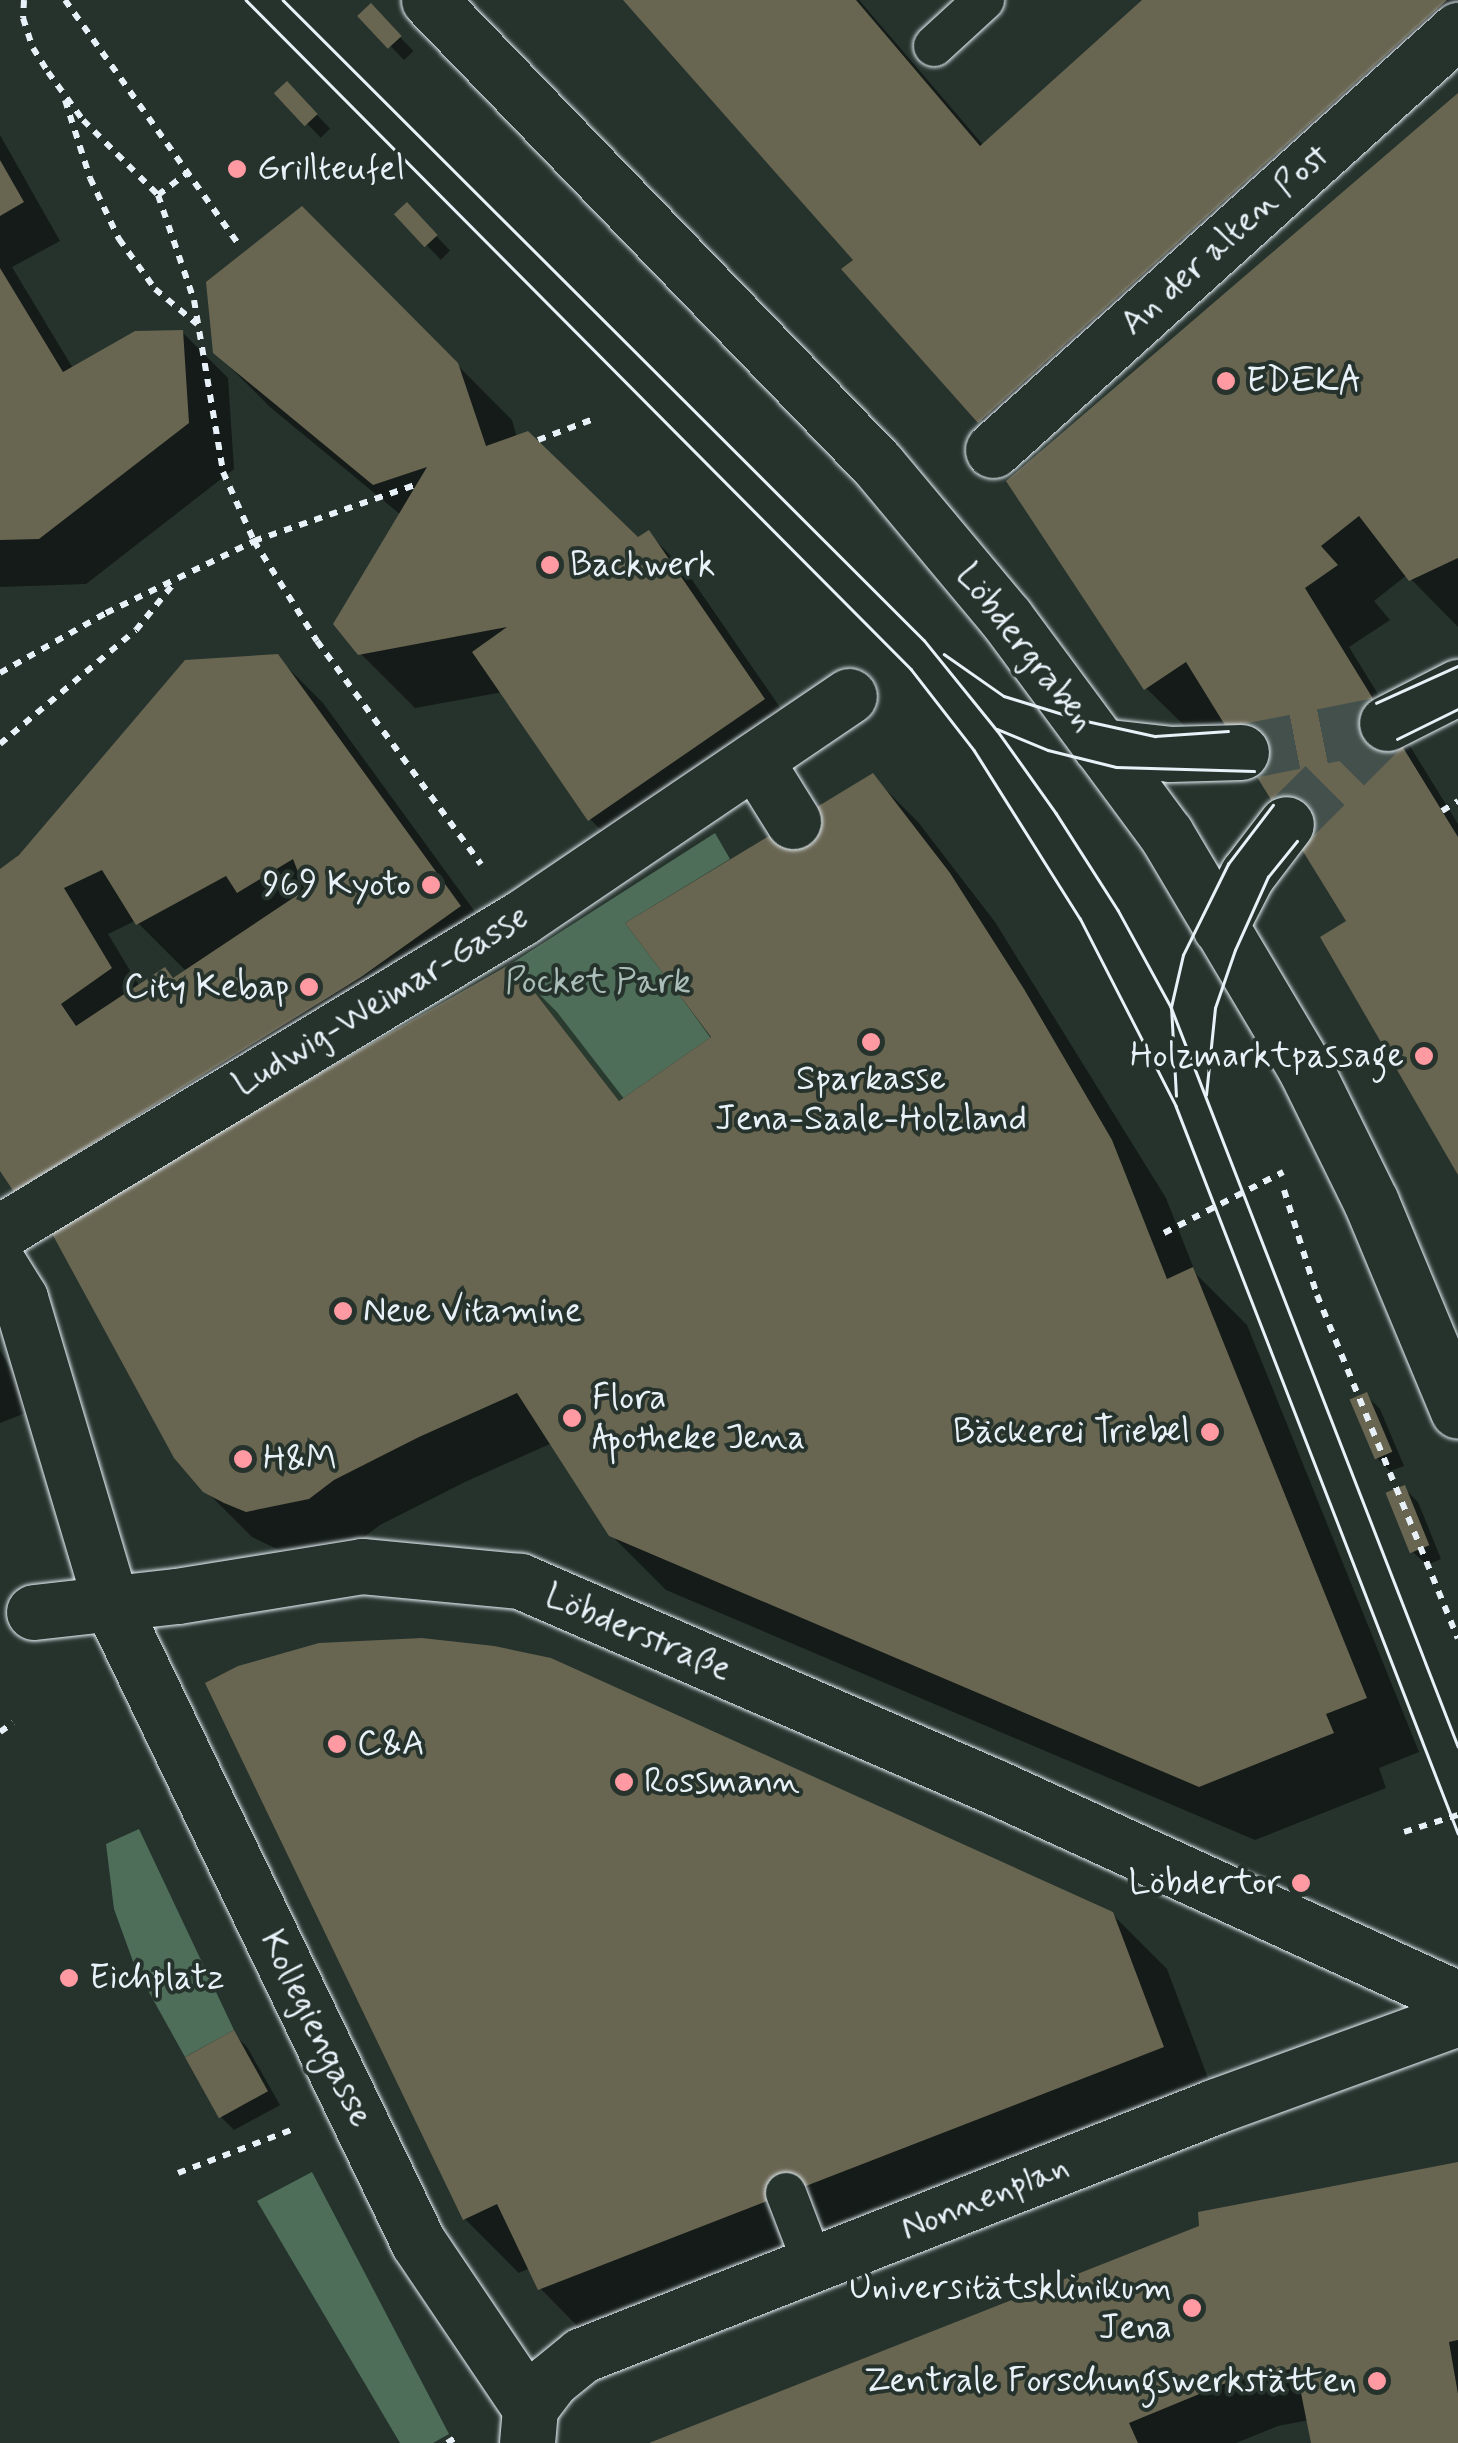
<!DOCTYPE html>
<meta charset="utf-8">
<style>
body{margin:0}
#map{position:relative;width:1458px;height:2443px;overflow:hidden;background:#26332d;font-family:Mynerve,sans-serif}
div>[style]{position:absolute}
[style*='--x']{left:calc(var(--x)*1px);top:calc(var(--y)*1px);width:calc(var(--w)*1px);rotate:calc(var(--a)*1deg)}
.green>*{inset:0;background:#4e6e59}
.shadow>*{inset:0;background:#0007;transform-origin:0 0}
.building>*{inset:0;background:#686551;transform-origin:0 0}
.minor-tunnel>*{height:55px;margin-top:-27.5px;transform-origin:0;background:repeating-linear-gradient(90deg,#43504b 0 55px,transparent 0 83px)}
.path>*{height:6px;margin-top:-3px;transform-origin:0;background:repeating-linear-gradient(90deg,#e8f1f8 0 8px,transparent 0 16px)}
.roads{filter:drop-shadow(0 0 2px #e8f1f8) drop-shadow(0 0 2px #e8f1f8)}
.service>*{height:40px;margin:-20px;padding:0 20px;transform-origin:20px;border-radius:20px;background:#26332d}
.pedestrian>*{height:55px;margin:-27.5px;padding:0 27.5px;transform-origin:27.5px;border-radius:27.5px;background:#26332d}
.minor>*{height:55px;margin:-27.5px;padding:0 27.5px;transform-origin:27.5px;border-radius:27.5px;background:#26332d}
.tertiary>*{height:55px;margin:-27.5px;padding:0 27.5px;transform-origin:27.5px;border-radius:27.5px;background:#26332d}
.tram>*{height:2.5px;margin:-1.25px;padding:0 1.25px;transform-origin:1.25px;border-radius:1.25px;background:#e8f1f8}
.dots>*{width:28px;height:28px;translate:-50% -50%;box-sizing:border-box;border:5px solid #26332d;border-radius:50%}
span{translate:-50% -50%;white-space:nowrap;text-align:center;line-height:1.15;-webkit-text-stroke:8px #26332d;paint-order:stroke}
.poi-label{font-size:35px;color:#e8f1f8}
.left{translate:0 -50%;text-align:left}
.right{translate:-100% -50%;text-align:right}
.street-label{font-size:35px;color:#e8f1f8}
.park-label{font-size:35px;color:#aabdb8}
</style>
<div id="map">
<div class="green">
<div style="clip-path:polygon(715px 833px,730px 859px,625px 923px,711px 1037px,619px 1101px,512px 963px)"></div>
<div style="clip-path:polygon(139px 1829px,234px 2030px,185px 2057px,135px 1967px,114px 1909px,106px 1844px)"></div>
<div style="clip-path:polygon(312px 2172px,449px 2434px,433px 2443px,400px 2443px,257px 2201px)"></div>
</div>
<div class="shadow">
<div style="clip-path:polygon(626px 0,859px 0,984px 146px,1146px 0,1458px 0,1458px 62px,1018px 459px,844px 270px,857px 260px)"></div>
<div style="left:371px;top:7px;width:61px;height:13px;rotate:46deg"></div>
<div style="left:287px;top:84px;width:62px;height:13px;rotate:46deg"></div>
<div style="clip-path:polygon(1458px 96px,1458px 627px,1407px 575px,1374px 601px,1390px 620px,1349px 647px,1458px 824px,1458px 1170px,1350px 922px,1228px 725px,1201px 742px,1146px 688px)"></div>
<div style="clip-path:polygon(0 135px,60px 241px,12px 267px,74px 370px,182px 332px,228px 378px,234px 469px,86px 584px,0 587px)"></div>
<div style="left:407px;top:206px;width:62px;height:13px;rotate:46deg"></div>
<div style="clip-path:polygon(302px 209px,512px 420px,517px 438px,638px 540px,648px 533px,686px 571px,801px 738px,628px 857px,590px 819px,503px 692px,415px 708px,360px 653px,401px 515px,270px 407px,215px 352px)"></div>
<div style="clip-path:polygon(evenodd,277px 657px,323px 703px,505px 953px,408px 1021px,401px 1013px,174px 1160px,511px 966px,557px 1012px,625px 1100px,712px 1040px,628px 923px,872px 776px,918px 822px,995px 922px,1166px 1198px,1196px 1274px,1247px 1325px,1419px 1752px,1379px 1768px,1386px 1788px,1255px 1840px,666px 1590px,611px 1535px,552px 1443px,465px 1482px,380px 1525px,355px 1544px,293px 1557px,252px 1537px,205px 1490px,53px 1229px,0 1167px,0 872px,277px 657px,137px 920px,138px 923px,187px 972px,174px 980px,140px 987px,108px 934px,137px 920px)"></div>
<div style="clip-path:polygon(0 1350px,33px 1410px,0 1423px)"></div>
<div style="clip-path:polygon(1366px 1395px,1380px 1409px,1404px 1466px,1390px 1471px,1376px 1457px)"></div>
<div style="clip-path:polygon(1404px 1488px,1418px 1502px,1441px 1559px,1427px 1565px,1413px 1552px)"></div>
<div style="clip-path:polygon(1112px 1914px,1167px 1969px,1217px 2102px,594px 2343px,540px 2288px,530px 2268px,519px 2273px,465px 2219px)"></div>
<div style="clip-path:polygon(233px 2033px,247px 2047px,280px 2105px,234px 2130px,220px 2116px)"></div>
<div style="clip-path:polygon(1458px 2165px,1458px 2443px,1314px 2443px,1309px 2420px,1278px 2426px,1236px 2443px,655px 2443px)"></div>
</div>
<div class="building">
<div style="clip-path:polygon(623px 0,856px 0,980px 146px,1142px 0,1447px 0,978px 423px,841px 269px,853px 260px)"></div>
<div style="left:371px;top:3px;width:45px;height:19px;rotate:47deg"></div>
<div style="left:287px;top:81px;width:45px;height:18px;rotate:47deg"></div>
<div style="clip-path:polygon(1458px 93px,1458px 558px,1409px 581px,1359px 516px,1321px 546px,1338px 565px,1305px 588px,1458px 837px,1458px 1175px,1320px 937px,1346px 921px,1186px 662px,1144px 690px,1006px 481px)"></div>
<div style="clip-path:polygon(0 160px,24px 202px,0 216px)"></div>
<div style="left:407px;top:202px;width:45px;height:18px;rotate:47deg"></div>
<div style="clip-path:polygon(302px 206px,458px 363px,486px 446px,528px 431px,638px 537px,649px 530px,765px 699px,588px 821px,472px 652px,507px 627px,358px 655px,333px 624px,427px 467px,373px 485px,213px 353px,206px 282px)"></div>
<div style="clip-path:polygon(0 268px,63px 372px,135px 331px,183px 330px,189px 423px,39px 539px,0 540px)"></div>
<div style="clip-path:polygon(evenodd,278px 654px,461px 906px,361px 977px,14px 1192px,0 1171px,0 869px,19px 855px,185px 660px,278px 654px,293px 859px,305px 890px,173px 978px,165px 967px,76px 1026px,61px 1004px,112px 968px,64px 888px,102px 870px,136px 925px,226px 876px,237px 893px,293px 859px)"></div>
<div style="clip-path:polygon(873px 773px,950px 873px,1024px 989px,1112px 1140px,1167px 1279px,1193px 1267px,1367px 1698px,1326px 1714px,1334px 1733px,1199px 1787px,609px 1536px,517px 1393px,419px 1437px,334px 1480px,309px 1499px,246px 1512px,224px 1503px,203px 1492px,174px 1458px,49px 1228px,512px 963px,619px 1101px,711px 1037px,625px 923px)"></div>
<div style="left:1367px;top:1392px;width:65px;height:19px;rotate:67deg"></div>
<div style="left:1405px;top:1485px;width:65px;height:21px;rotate:68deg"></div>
<div style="clip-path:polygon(422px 1638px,494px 1646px,551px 1658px,1113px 1912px,1164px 2047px,538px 2290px,497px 2204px,463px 2220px,205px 1683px,238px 1666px,319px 1643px)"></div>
<div style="left:234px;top:2030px;width:70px;height:56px;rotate:61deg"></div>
<div style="clip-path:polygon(1458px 2162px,1458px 2340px,1449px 2342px,1458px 2394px,1458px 2443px,1311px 2443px,1296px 2368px,1231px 2381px,1129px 2423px,1138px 2443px,649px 2443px,1199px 2226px,1198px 2212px)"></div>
</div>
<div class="minor-tunnel">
<div style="--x:1241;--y:752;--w:149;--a:-11.2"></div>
<div style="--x:1286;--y:824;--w:143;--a:-45"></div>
</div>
<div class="path">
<div style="--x:24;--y:0;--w:18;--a:93"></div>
<div style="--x:23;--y:18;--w:32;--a:72"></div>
<div style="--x:33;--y:48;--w:28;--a:58"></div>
<div style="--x:48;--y:72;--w:59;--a:53.9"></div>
<div style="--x:83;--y:120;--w:106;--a:45"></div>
<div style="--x:158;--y:195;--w:111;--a:71.1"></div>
<div style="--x:194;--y:300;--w:174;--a:80.4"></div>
<div style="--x:223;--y:472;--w:76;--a:65.8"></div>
<div style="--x:254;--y:541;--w:118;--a:57.8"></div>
<div style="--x:317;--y:641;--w:277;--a:53.7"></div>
<div style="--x:65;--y:0;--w:298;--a:54.6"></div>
<div style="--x:65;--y:100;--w:82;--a:72.2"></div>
<div style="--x:90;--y:178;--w:68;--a:64.6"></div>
<div style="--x:119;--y:239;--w:62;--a:54.2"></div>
<div style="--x:155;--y:289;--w:55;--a:39.8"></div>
<div style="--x:158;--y:195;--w:36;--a:-37"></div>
<div style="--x:538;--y:440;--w:57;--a:-20.7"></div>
<div style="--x:0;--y:673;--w:122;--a:-29.5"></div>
<div style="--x:106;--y:613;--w:165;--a:-25.9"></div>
<div style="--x:254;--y:541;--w:170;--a:-19.2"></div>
<div style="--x:0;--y:744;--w:177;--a:-40"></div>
<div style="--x:136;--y:630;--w:62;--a:-50.9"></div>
<div style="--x:1442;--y:811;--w:19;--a:-32"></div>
<div style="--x:1284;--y:1190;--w:110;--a:72.6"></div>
<div style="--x:1317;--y:1295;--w:371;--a:67.7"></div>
<div style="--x:1164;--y:1233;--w:134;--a:-27.1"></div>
<div style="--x:0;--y:1732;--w:16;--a:-35"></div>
<div style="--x:1404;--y:1832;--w:57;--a:-17.5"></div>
<div style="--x:178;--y:2173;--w:121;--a:-20.8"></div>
<div style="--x:447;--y:2443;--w:15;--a:-32"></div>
</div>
<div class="roads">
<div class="service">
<div style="--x:934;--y:46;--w:68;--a:-42.6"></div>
<div style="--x:786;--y:2193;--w:78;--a:69"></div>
</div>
<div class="pedestrian">
<div style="--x:993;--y:450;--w:627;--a:-42.09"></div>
<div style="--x:755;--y:760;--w:72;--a:58.1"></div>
<div style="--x:0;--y:1232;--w:608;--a:-31.08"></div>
<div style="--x:521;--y:918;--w:396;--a:-34.1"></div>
<div style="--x:0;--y:1266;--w:38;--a:58"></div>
<div style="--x:20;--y:1298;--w:319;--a:73.4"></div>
<div style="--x:111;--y:1604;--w:708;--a:64.3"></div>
<div style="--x:418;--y:2242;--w:200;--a:56"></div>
<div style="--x:34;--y:1612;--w:144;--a:-6.4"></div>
<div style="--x:177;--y:1596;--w:187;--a:-9.2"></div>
<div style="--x:362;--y:1566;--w:159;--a:5.4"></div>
<div style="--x:520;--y:1581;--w:518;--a:23.45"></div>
<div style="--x:995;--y:1787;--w:509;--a:24.6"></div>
</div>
<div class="minor">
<div style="--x:1387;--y:723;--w:80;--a:-26.9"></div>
<div style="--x:1100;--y:746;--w:70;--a:6.5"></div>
<div style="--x:1170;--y:754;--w:71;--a:-1.6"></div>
<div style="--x:1220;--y:927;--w:59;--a:-62.6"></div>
<div style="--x:1247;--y:875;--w:64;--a:-52.6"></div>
<div style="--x:527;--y:2443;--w:35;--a:-85"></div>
<div style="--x:530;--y:2408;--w:34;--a:-53"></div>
<div style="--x:550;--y:2381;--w:41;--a:-39.1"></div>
<div style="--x:582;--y:2355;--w:681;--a:-21.44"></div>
<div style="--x:1216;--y:2106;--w:258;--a:-20"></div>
</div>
<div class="tertiary">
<div style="--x:429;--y:0;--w:646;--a:46"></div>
<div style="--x:878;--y:465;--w:199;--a:50.1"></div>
<div style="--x:1006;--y:618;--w:269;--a:53.5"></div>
<div style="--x:1166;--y:834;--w:272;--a:59.3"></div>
<div style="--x:1305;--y:1068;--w:149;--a:63.8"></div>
<div style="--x:1371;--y:1202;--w:226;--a:67.4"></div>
</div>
</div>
<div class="tram">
<div style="--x:246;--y:0;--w:943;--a:45.17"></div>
<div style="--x:911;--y:669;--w:103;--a:52.1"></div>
<div style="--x:974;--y:750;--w:199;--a:57.8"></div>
<div style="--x:1080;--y:918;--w:211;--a:62.9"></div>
<div style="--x:1176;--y:1106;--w:780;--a:68.8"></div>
<div style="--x:283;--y:0;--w:906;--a:44.96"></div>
<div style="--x:924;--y:640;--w:116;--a:51"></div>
<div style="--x:997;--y:730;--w:102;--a:54.6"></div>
<div style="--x:1056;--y:813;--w:115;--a:57.4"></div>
<div style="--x:1118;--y:910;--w:111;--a:61.3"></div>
<div style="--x:1171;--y:1007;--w:793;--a:68.78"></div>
<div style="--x:944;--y:654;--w:73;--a:35"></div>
<div style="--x:1004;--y:696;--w:82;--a:17.1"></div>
<div style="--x:1082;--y:720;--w:75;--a:12.4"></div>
<div style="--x:1155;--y:736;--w:73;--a:-3.9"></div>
<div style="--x:1376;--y:703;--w:90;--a:-24.3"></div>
<div style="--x:997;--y:729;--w:55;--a:22.4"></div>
<div style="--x:1048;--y:750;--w:70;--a:14"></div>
<div style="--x:1116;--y:767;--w:138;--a:1.7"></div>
<div style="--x:1397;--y:739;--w:68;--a:-26.2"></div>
<div style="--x:1206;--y:1095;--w:87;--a:-84.1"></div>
<div style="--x:1215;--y:1008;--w:61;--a:-71"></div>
<div style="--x:1235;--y:950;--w:80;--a:-65.7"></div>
<div style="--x:1268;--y:877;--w:46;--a:-51.1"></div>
<div style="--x:1176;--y:1096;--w:89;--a:-93.2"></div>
<div style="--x:1171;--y:1007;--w:53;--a:-77"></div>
<div style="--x:1183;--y:955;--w:102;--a:-63.7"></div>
<div style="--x:1228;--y:864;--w:74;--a:-52.7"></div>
</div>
<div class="dots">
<div style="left:237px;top:169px;background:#ff9aa2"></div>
<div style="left:1226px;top:381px;background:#ff9aa2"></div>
<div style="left:550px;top:565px;background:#ff9aa2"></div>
<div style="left:431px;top:885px;background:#ff9aa2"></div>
<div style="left:309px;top:987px;background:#ff9aa2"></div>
<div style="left:871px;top:1042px;background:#ff9aa2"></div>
<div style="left:1424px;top:1056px;background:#ff9aa2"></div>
<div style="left:343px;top:1311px;background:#ff9aa2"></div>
<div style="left:572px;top:1418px;background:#ff9aa2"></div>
<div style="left:1210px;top:1432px;background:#ff9aa2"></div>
<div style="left:243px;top:1459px;background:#ff9aa2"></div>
<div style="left:337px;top:1744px;background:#ff9aa2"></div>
<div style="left:624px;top:1782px;background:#ff9aa2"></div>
<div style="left:1301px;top:1883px;background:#ff9aa2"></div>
<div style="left:69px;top:1978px;background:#ff9aa2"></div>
<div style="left:1192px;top:2308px;background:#ff9aa2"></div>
<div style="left:1377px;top:2381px;background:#ff9aa2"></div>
</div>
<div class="poi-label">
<span class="left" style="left:257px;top:169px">Grillteufel</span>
<span class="left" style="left:1246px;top:381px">EDEKA</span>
<span class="left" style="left:570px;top:565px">Backwerk</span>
<span class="right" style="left:411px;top:885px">969 Kyoto</span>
<span class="right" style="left:289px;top:987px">City Kebap</span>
<span class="right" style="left:1404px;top:1056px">Holzmarktpassage</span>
<span style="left:871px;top:1099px">Sparkasse<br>Jena-Saale-Holzland</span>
<span class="left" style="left:363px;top:1311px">Neue Vitamine</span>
<span class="left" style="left:592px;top:1418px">Flora<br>Apotheke Jena</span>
<span class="right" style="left:1190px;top:1432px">Bäckerei Triebel</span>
<span class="left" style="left:263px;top:1459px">H&amp;M</span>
<span class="left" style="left:357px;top:1744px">C&amp;A</span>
<span class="left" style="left:644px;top:1782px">Rossmann</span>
<span class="right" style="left:1281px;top:1883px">Löbdertor</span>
<span class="left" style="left:89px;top:1978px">Eichplatz</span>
<span class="right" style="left:1172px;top:2308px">Universitätsklinikum<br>Jena</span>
<span class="right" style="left:1357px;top:2381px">Zentrale Forschungswerkstätten</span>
</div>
<div class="street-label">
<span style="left:1225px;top:240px;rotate:-42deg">An der alten Post</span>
<span style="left:1025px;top:648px;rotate:52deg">Löbdergraben</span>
<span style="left:381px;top:1001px;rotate:-31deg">Ludwig-Weimar-Gasse</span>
<span style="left:638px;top:1633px;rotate:23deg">Löbderstraße</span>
<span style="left:316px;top:2029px;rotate:64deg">Kollegiengasse</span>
<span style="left:985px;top:2198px;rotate:-22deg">Nonnenplan</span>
</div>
<div class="park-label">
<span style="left:598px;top:982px">Pocket Park</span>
</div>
</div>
